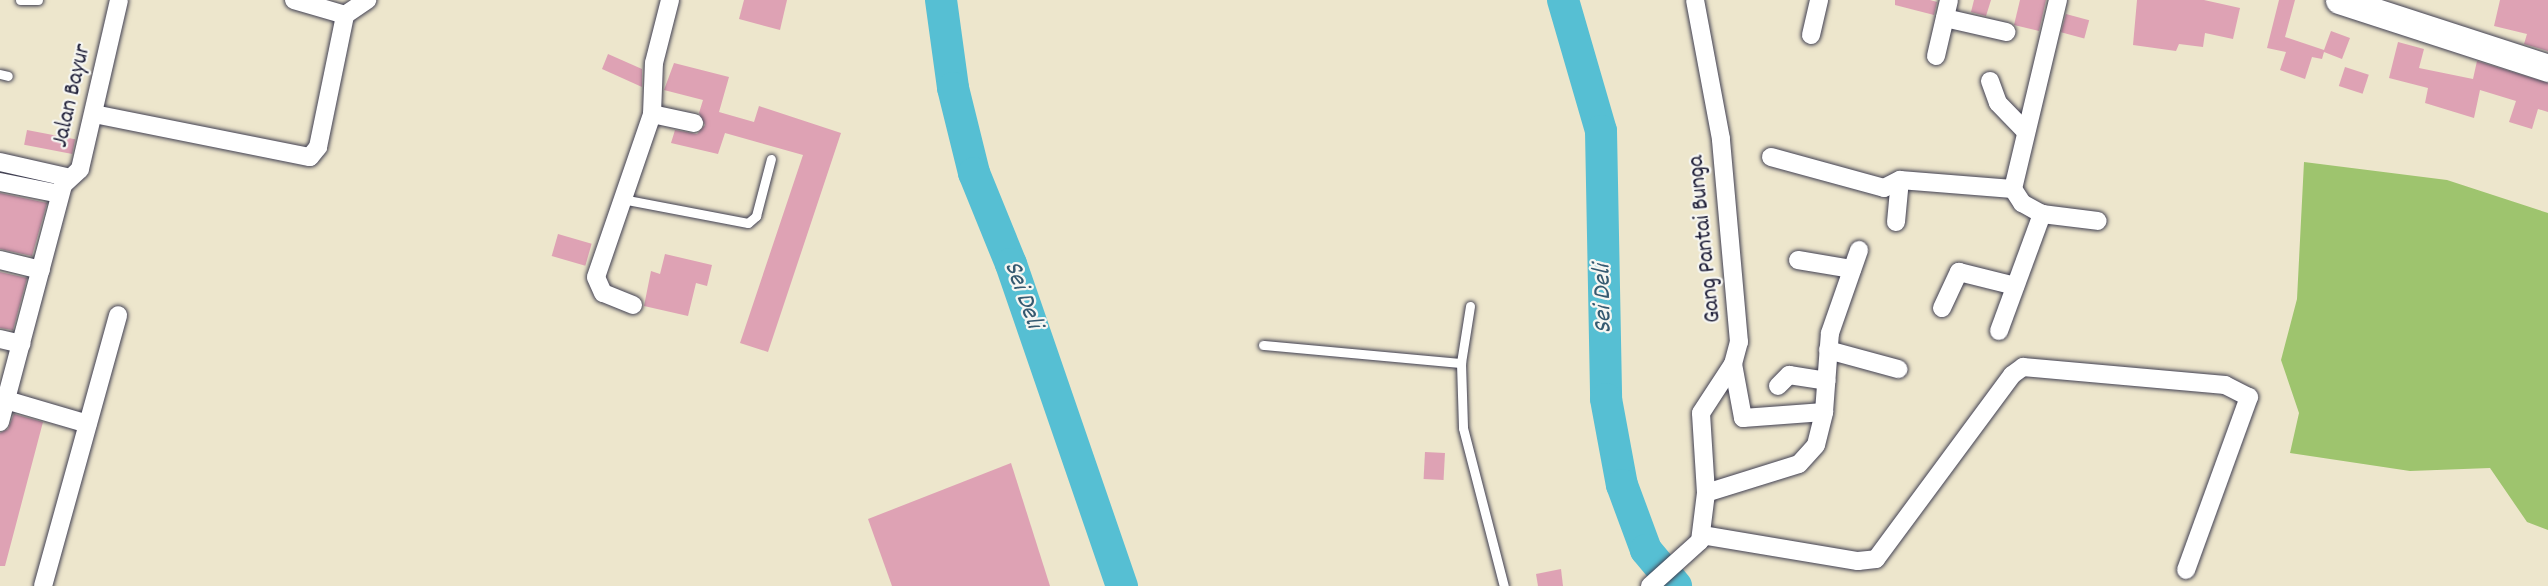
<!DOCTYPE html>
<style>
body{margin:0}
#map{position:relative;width:2548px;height:586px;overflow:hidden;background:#ede6cc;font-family:Dekko,sans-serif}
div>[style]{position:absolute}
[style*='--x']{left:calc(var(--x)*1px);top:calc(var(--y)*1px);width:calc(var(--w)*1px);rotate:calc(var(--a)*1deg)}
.green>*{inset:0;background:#9ec46e}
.river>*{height:32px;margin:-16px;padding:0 16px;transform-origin:16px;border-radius:16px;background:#56bfd3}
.building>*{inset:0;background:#dea2b4;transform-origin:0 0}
.roads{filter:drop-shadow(0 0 2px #403f51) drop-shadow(0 0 2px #403f51)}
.service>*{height:9px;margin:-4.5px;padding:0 4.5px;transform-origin:4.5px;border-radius:4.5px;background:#fff}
.minor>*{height:18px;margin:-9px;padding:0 9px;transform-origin:9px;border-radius:9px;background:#fff}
.secondary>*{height:27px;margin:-13.5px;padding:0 13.5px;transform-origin:13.5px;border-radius:13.5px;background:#fff}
span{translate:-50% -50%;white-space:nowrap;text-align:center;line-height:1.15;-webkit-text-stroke:4.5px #f6f6f2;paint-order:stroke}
.street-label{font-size:24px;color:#22223b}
.water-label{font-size:26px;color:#345970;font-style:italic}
</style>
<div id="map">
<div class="green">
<div style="clip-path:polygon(2304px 162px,2447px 180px,2548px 213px,2548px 530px,2527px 522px,2490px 468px,2410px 471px,2290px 453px,2299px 413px,2281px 360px,2297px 299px)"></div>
</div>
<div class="river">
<div style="--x:941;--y:0;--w:89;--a:82.2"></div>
<div style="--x:953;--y:88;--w:88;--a:76.1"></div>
<div style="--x:974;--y:173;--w:98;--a:67.9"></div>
<div style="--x:1011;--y:264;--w:341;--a:71"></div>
<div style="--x:1563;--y:0;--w:136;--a:73.8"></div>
<div style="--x:1601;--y:131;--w:268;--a:88.9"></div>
<div style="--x:1606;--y:399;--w:87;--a:79.5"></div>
<div style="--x:1622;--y:485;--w:69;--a:69.7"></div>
<div style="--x:1646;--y:550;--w:47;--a:50.2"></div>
</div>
<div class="building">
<div style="clip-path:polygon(744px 0,787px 0,780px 30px,739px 19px)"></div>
<div style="clip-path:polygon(1895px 0,1930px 0,1937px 2px,1934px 15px,1895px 5px)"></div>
<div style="clip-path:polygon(1974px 0,1991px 0,1986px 16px,1971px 12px)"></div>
<div style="clip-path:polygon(2020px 0,2046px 0,2039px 31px,2014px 25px)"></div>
<div style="clip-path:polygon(2137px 0,2204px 0,2240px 8px,2233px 39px,2205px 33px,2203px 47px,2179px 44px,2176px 51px,2133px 45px)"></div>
<div style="clip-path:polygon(2279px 0,2295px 0,2285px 37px,2324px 50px,2331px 31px,2350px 38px,2342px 59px,2324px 52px,2322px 59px,2312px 57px,2305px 79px,2280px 70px,2286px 52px,2267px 48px)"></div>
<div style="clip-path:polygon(2500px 0,2548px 0,2548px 51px,2524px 44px,2527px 34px,2494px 26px)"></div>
<div style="left:2066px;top:14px;width:24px;height:19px;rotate:15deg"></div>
<div style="clip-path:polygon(2398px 42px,2424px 49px,2419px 68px,2473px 79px,2477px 61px,2548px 83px,2548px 112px,2538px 109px,2532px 129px,2509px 122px,2516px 101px,2480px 90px,2474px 118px,2425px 103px,2428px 88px,2389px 78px)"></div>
<div style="clip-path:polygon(608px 54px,642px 69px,642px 87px,602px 69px)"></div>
<div style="clip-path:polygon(674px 63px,729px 77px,719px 112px,754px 122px,759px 106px,841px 133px,768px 352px,740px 343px,803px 155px,725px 133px,718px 154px,671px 143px,675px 130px,697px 134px,705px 125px,699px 113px,703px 100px,664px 90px)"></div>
<div style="left:2345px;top:67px;width:25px;height:20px;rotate:18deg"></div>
<div style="left:27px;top:130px;width:49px;height:15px;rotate:11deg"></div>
<div style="clip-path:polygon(0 193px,47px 203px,32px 256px,0 249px)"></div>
<div style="left:558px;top:234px;width:35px;height:23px;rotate:16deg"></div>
<div style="clip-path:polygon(665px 254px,712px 265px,707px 286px,696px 283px,688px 316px,644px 306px,651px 271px,660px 274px)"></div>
<div style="clip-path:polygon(0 272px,27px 278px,13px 330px,0 328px)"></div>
<div style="clip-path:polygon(14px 414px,43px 422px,5px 566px,0 566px,0 433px,8px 429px)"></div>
<div style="left:1425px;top:452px;width:20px;height:27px;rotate:3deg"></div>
<div style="clip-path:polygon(1011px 463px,1050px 586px,892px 586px,868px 519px)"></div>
<div style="clip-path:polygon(1561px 569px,1563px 586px,1538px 586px,1536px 574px)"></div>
</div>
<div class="roads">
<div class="service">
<div style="--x:20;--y:0;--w:18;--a:0"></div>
<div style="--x:0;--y:74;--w:8;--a:14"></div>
<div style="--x:622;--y:199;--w:128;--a:10.8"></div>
<div style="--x:748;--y:223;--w:11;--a:-41"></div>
<div style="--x:756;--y:216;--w:59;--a:-75.3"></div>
<div style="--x:1470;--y:306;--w:58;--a:99"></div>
<div style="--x:1461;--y:363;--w:65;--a:88.2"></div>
<div style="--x:1463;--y:428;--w:163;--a:75.5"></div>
<div style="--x:1263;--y:345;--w:199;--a:5.2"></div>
</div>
<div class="minor">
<div style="--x:294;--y:0;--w:53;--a:16.4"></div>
<div style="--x:2058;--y:0;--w:194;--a:103.4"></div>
<div style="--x:2013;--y:189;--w:17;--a:57"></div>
<div style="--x:2022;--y:203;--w:23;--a:29"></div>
<div style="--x:2042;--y:214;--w:56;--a:7.1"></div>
<div style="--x:345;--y:15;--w:27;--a:-34"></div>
<div style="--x:1945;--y:18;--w:63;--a:12.9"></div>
<div style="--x:1811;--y:35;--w:36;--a:-77"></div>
<div style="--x:1936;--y:56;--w:57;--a:-76.9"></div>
<div style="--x:1990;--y:81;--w:23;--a:70"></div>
<div style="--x:1998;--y:103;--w:37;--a:46"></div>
<div style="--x:94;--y:114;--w:220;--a:11.3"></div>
<div style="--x:310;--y:157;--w:13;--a:-51"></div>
<div style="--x:318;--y:147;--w:135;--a:-78.4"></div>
<div style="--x:652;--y:114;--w:43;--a:12.1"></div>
<div style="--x:1771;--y:157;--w:117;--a:15.3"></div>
<div style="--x:1884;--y:188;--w:18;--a:-27"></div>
<div style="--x:1900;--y:180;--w:113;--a:4.6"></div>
<div style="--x:0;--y:162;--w:68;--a:12.8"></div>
<div style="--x:0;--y:182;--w:61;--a:11.3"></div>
<div style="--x:1896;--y:222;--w:42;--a:-84.6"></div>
<div style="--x:0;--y:260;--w:42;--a:13.7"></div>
<div style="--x:1798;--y:260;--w:55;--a:9.5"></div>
<div style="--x:633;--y:305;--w:32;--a:-158"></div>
<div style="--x:603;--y:293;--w:17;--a:-114"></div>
<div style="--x:596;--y:277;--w:172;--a:-71"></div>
<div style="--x:652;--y:114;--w:51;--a:-87.8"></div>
<div style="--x:654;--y:63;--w:65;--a:-75.7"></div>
<div style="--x:1942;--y:308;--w:40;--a:-65"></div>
<div style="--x:1959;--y:272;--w:58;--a:14"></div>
<div style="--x:1999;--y:331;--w:125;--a:-69.8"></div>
<div style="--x:0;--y:339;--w:22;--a:13"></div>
<div style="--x:1828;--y:350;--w:73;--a:15.2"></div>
<div style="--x:1733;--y:364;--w:55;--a:79.5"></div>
<div style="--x:1743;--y:418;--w:81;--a:-4.2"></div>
<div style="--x:1778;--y:386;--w:16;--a:-45"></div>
<div style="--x:1789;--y:375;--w:38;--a:9"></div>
<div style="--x:6;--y:400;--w:85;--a:16.3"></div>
<div style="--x:0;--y:422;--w:245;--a:-75.1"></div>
<div style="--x:63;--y:185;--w:23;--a:-43"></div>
<div style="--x:80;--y:169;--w:173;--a:-77"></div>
<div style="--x:1706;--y:493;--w:97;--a:-17.3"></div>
<div style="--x:1799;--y:464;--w:25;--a:-48"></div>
<div style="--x:1816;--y:445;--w:34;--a:-76"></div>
<div style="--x:1824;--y:412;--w:79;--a:-85.7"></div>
<div style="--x:1830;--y:333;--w:88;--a:-70.7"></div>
<div style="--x:1702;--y:535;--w:158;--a:9.5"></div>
<div style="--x:1858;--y:561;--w:18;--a:-6"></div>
<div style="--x:1876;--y:559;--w:229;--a:-53.5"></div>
<div style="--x:2012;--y:375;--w:14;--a:-36"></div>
<div style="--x:2023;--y:367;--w:203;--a:5.1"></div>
<div style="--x:2225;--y:385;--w:27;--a:27"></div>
<div style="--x:2249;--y:397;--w:184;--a:110"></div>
<div style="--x:43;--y:586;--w:281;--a:-74.5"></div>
<div style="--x:1650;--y:586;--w:67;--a:-42"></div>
<div style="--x:1700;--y:541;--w:48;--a:-82.9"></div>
<div style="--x:1706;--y:493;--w:80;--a:-93.6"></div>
<div style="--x:1701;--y:413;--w:59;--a:-56.9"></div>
<div style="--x:1733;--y:364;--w:23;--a:-75"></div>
<div style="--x:1739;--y:342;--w:204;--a:-95.1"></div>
<div style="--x:1721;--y:139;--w:141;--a:-100.6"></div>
</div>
<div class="secondary">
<div style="--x:2339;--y:0;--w:220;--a:18"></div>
</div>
</div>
<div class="street-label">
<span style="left:73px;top:96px;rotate:-77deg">Jalan Bayur</span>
<span style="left:1706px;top:239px;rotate:-96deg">Gang Pantai Bunga</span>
</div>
<div class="water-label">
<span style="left:1022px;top:295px;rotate:70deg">Sei Deli</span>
<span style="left:1604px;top:299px;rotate:-91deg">Sei Deli</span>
</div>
</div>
